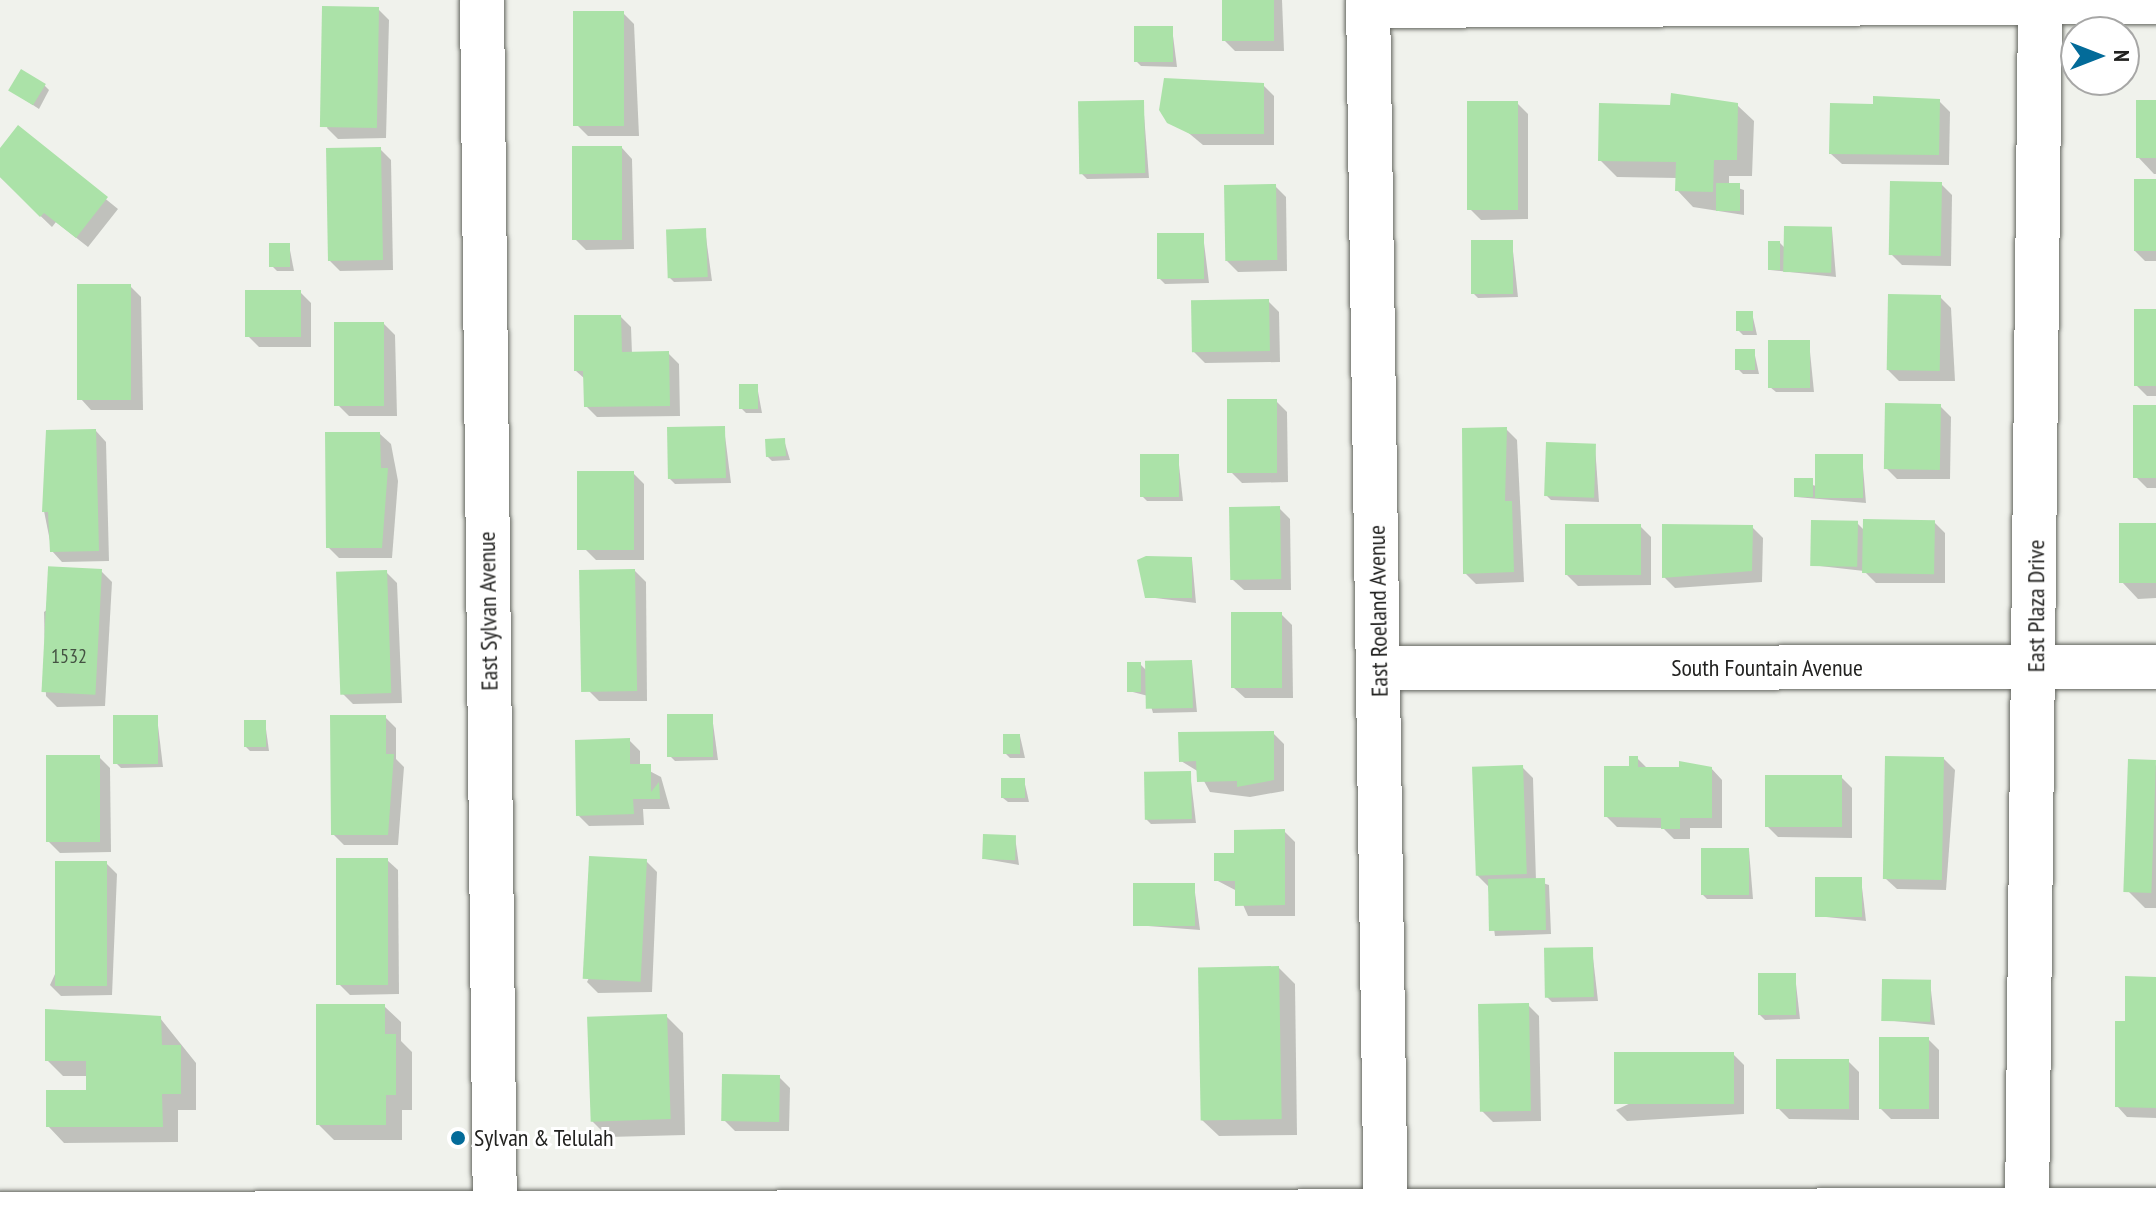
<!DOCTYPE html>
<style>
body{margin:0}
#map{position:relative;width:2156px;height:1222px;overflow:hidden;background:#f0f2ec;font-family:"PT Sans Narrow",sans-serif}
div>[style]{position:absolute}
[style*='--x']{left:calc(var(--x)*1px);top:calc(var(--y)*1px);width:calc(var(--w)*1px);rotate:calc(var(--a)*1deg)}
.shadow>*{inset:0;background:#0003}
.building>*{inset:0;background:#abe2a8;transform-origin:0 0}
.roads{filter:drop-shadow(0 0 2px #656761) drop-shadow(0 0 2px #656761)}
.minor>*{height:44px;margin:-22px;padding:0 22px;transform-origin:22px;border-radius:22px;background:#fff}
.tertiary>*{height:44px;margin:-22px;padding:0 22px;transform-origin:22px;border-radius:22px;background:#fff}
.dots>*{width:22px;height:22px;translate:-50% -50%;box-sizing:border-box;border:4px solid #fff;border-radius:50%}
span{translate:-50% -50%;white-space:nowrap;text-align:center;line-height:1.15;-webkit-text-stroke:6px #fff;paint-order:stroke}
.number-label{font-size:20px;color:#445242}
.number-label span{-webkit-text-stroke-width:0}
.street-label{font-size:24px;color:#222220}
.poi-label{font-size:24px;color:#222220}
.left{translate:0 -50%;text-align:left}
.north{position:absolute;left:2060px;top:16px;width:80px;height:80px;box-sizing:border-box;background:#fff;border:2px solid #a7a7a6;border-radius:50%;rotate:90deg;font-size:22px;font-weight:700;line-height:32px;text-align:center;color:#222220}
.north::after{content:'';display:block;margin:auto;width:28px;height:36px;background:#036b99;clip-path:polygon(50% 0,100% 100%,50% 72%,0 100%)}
</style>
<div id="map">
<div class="shadow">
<div style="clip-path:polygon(1224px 0,1282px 0,1284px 51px,1235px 51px,1224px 40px)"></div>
<div style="clip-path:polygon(378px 9px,389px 20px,386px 138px,338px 139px,327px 128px)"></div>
<div style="clip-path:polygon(623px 13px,634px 24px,639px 136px,588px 136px,577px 125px)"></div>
<div style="clip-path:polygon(1172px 28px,1177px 67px,1141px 66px,1136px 61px)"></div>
<div style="clip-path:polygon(44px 85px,49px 90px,39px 109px,10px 90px)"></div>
<div style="clip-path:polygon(1263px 85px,1274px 96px,1274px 145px,1203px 145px,1173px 120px)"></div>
<div style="clip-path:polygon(1939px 101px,1950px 112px,1949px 165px,1842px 164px,1831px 154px,1874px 106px)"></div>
<div style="clip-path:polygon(1143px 102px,1149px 178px,1087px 179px,1082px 174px)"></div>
<div style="clip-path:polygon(2156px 102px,2156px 174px,2154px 174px,2138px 157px)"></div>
<div style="clip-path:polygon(1517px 103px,1528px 114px,1528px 219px,1481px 220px,1470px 209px)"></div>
<div style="clip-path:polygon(1737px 105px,1754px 121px,1752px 176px,1729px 176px,1729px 185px,1744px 190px,1744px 215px,1693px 207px,1677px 190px,1677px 178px,1617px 177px,1600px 160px)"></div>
<div style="clip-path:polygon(18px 128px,118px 209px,88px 247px,56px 222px,52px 227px,0 177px,0 151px)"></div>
<div style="clip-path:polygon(622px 148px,632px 159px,634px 249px,586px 250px,575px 239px)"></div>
<div style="clip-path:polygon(380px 149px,391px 160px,393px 270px,340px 271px,329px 260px)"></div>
<div style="clip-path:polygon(2156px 181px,2156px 261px,2145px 261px,2134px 250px)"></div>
<div style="clip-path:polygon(1941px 184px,1952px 195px,1951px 266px,1902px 265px,1891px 254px)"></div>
<div style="clip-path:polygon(1275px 186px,1286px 197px,1287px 271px,1238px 272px,1227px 261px)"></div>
<div style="clip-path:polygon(1832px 229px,1836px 277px,1770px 270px,1780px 243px,1786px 249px)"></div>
<div style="clip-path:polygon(705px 230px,712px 281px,674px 282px,669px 277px)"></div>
<div style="clip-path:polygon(1203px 235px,1209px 283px,1165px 284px,1160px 279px)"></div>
<div style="clip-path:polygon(1512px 242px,1518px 297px,1478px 298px,1473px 293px)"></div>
<div style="clip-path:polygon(289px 245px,294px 271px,277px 271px,272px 266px)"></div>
<div style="clip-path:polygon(130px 286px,141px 297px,143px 410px,91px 410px,81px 399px)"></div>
<div style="clip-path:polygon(300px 292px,311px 303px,311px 347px,259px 347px,248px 336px)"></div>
<div style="clip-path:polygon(1940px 297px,1951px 308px,1955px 381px,1899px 381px,1888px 370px)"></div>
<div style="clip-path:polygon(1268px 301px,1279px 312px,1280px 362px,1205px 363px,1194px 352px)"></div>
<div style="clip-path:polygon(2156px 311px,2156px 396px,2147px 396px,2136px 385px)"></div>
<div style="clip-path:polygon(1752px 313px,1757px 335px,1743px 335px,1738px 330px)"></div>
<div style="clip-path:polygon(620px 316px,631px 327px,632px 354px,668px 353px,679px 364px,680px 416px,597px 417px,586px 406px,585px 379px,576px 371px)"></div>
<div style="clip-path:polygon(384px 324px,395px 335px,397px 416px,349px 416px,338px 405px)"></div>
<div style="clip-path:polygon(1809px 342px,1814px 392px,1776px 392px,1770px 387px)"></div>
<div style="clip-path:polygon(1754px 351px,1759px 374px,1743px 374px,1738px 369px)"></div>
<div style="clip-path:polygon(757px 386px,762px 413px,746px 413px,741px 408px)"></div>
<div style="clip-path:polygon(1276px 401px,1287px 412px,1288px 482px,1242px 483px,1231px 472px)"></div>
<div style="clip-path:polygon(1940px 406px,1951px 417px,1950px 479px,1897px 479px,1886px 468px)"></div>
<div style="clip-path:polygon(2156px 407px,2156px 488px,2147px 488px,2136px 477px)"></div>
<div style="clip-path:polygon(724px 428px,731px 483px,675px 484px,670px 479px)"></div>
<div style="clip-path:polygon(1506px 429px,1517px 440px,1524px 582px,1476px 584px,1465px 573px)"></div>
<div style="clip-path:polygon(96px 431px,106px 442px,109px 561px,62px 562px,52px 551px,44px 511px)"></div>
<div style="clip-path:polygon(380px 434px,391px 444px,398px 481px,392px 558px,339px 558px,328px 547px)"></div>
<div style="clip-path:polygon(784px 440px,790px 460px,772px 461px,767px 456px)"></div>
<div style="clip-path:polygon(1595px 446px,1599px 502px,1551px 500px,1546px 495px)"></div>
<div style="clip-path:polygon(1178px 456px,1183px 501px,1147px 501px,1142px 496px)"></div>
<div style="clip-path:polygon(1862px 456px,1866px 503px,1796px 497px,1796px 480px,1816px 486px)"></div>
<div style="clip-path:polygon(633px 473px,644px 484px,644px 560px,596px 560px,585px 549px)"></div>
<div style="clip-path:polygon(1279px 508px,1290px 519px,1291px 590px,1244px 590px,1233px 580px)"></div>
<div style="clip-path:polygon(1934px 522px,1945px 533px,1945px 583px,1876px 583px,1864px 571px,1811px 565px,1857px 523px,1865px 531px)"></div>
<div style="clip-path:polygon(2156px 525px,2156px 598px,2138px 599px,2122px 582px)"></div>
<div style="clip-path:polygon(1640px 526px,1651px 537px,1651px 585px,1578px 586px,1567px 575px)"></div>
<div style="clip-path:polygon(1752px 527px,1763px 538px,1762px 582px,1675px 588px,1664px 577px)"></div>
<div style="clip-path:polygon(1192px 559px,1196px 603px,1147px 597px,1139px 561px)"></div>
<div style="clip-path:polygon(101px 571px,112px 582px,105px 706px,57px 707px,46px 696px,44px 612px)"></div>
<div style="clip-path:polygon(635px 571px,646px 582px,647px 701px,599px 701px,588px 690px)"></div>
<div style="clip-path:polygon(386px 572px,397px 583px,402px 703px,353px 704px,342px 693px)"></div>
<div style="clip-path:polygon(1281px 614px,1292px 625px,1293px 698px,1245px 698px,1234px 688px)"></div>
<div style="clip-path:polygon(1192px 662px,1197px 712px,1153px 713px,1148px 696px,1129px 691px,1140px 664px,1147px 671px)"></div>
<div style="clip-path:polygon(712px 716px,718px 760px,675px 761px,670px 756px)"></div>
<div style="clip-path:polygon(157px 717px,163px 767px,121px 768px,116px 763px)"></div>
<div style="clip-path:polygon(385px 717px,396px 728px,396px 759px,404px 767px,398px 845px,344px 845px,333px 834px)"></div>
<div style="clip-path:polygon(265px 722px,269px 751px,250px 751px,245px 746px)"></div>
<div style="clip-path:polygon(1273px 733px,1284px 744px,1284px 791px,1250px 797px,1210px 792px,1199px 772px,1181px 761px)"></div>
<div style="clip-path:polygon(1020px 736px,1025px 758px,1010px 758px,1005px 753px)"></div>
<div style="clip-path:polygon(629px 740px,640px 751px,640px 766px,661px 777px,670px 809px,643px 809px,644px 825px,589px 826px,578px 815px)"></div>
<div style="clip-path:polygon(99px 757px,110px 768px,111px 852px,60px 853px,49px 842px)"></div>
<div style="clip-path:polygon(1637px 758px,1648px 769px,1711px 768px,1722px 780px,1722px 828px,1690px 828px,1690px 839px,1674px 839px,1663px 828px,1617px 827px,1606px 816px)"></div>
<div style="clip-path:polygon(1944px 759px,1955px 770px,1946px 890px,1897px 889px,1886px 879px)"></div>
<div style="clip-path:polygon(2156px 762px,2156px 908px,2145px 908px,2128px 891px)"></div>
<div style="clip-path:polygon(1522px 767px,1533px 778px,1536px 881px,1549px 885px,1551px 934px,1495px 936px,1488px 886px,1477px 875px)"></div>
<div style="clip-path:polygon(1190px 773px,1196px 823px,1151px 824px,1146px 819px)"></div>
<div style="clip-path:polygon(1841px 777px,1852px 788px,1852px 838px,1778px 837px,1767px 826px)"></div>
<div style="clip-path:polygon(1024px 780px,1029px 802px,1008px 802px,1003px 798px)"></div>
<div style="clip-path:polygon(1284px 831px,1295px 842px,1295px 916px,1248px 916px,1237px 891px,1216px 880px,1236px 855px)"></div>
<div style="clip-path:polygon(1015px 837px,1019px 865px,985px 859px)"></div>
<div style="clip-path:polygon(1749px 850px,1753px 899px,1707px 899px,1702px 894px)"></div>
<div style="clip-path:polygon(387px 860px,398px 870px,399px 994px,350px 995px,339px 984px)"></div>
<div style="clip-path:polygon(646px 861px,657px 872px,652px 992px,598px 993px,587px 982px)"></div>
<div style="clip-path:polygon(106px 863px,117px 874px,112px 995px,61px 996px,50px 985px)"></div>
<div style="clip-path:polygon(1861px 879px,1866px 921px,1816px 916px)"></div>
<div style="clip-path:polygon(1194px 885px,1200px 930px,1135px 925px)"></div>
<div style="clip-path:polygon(1592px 949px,1598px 1001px,1552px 1002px,1547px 997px)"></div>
<div style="clip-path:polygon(1279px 968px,1295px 984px,1297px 1135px,1219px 1136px,1202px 1120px)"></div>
<div style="clip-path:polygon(1795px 975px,1800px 1019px,1765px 1020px,1760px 1015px)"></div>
<div style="clip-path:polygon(2156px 979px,2156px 1118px,2127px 1117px,2117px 1106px,2127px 1023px)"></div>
<div style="clip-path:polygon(1930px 982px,1935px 1025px,1884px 1020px)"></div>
<div style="clip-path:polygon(1528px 1005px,1539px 1016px,1541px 1121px,1493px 1122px,1482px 1111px)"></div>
<div style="clip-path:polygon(384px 1006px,401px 1022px,401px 1041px,412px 1052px,412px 1110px,402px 1110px,402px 1140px,334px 1140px,318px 1124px)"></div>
<div style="clip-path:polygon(666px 1016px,683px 1033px,685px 1135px,608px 1137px,591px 1120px)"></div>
<div style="clip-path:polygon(160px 1018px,196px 1063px,196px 1110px,178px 1110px,178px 1142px,64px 1143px,48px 1126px,88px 1092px,88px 1076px,63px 1076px,47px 1060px)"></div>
<div style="clip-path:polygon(1928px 1039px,1939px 1050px,1939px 1119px,1891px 1119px,1880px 1108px)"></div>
<div style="clip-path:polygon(1733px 1054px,1744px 1065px,1744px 1114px,1627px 1121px,1616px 1110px)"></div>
<div style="clip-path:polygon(1848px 1061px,1859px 1072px,1859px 1120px,1789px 1119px,1778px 1108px)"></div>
<div style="clip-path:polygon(779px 1077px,790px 1088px,789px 1131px,735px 1131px,724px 1120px)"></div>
</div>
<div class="building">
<div style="left:1222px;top:0;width:52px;height:41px"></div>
<div style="left:379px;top:7px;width:121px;height:57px;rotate:91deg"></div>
<div style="left:573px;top:11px;width:51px;height:115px"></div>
<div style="left:1134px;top:26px;width:39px;height:36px"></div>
<div style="left:21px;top:69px;width:29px;height:25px;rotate:31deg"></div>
<div style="clip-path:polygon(1164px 78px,1264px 83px,1264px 134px,1190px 134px,1167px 123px,1159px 110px)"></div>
<div style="clip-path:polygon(1671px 93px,1738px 103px,1737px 160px,1714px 160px,1713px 192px,1675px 191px,1676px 162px,1598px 161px,1599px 103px,1670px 105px)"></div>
<div style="clip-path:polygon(1873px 96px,1940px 99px,1939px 155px,1829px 154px,1830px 103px,1873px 104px)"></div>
<div style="left:1144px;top:100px;width:73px;height:66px;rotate:89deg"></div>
<div style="left:2136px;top:100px;width:20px;height:58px"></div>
<div style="left:1467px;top:101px;width:51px;height:109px"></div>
<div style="clip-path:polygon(18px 125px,108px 197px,76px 238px,44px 213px,40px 217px,0 177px,0 148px)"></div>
<div style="left:572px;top:146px;width:50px;height:94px"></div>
<div style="left:381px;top:147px;width:113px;height:55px;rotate:89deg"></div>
<div style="left:2134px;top:179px;width:22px;height:72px"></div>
<div style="left:1890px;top:181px;width:52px;height:74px;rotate:1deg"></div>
<div style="left:1716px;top:183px;width:24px;height:28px"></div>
<div style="left:1276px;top:184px;width:76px;height:52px;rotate:89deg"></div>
<div style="left:1784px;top:226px;width:48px;height:46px;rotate:1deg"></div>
<div style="left:706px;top:228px;width:49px;height:40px;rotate:88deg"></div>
<div style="left:1157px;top:233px;width:47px;height:46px"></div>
<div style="left:1471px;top:240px;width:42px;height:54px"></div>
<div style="left:1768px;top:241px;width:12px;height:29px"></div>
<div style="left:269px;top:243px;width:21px;height:24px"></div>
<div style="left:77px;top:284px;width:54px;height:116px"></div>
<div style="left:245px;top:290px;width:56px;height:47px"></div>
<div style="left:1888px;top:294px;width:53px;height:76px;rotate:1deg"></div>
<div style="left:1269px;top:299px;width:52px;height:78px;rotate:89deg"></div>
<div style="left:2134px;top:309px;width:22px;height:77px"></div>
<div style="left:1736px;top:311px;width:17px;height:20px"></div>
<div style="clip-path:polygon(574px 315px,621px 315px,622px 352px,669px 351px,670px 406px,584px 407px,583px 371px,574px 371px)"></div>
<div style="left:334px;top:322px;width:50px;height:84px"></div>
<div style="left:1768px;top:340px;width:42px;height:48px"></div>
<div style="left:1735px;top:349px;width:20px;height:21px"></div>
<div style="left:739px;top:384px;width:19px;height:25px"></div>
<div style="left:1227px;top:399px;width:50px;height:74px"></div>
<div style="left:1885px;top:403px;width:56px;height:66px;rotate:1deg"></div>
<div style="left:2133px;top:405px;width:23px;height:73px"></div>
<div style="left:725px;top:426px;width:52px;height:58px;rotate:89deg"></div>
<div style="clip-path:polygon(1507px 427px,1505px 501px,1512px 501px,1514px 572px,1463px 574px,1462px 428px)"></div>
<div style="clip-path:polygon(96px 429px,99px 551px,50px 552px,48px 512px,42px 512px,46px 430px)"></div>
<div style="clip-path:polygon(325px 432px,380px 432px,381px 468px,388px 468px,382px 548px,326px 548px)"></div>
<div style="left:785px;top:438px;width:18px;height:20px;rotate:87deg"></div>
<div style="left:1546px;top:442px;width:50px;height:54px;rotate:2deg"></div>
<div style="left:1140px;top:454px;width:39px;height:43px"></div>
<div style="left:1815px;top:454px;width:48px;height:44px"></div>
<div style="left:577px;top:471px;width:57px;height:79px"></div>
<div style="left:1794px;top:478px;width:19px;height:19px"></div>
<div style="left:1280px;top:506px;width:73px;height:51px;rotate:89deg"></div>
<div style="left:1863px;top:519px;width:72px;height:54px;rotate:1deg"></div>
<div style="left:1811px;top:520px;width:47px;height:46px;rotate:1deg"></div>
<div style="left:2119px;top:523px;width:37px;height:60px"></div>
<div style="left:1641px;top:524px;width:51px;height:76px;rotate:90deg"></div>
<div style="clip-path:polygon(1662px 524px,1753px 525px,1752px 571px,1662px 578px)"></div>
<div style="clip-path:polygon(1146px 556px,1192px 557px,1192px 598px,1145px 598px,1137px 560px)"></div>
<div style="left:102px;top:569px;width:126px;height:54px;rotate:93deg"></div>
<div style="left:635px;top:569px;width:122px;height:56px;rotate:89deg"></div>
<div style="left:387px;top:570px;width:123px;height:51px;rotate:88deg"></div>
<div style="left:1231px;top:612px;width:51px;height:76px"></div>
<div style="left:1192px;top:660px;width:48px;height:47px;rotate:89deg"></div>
<div style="left:1127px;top:662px;width:14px;height:30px"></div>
<div style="left:667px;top:714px;width:46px;height:43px"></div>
<div style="left:113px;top:715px;width:45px;height:49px"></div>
<div style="clip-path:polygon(330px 715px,386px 715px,386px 754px,394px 754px,388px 835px,331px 835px)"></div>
<div style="left:244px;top:720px;width:22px;height:27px"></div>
<div style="clip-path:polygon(1274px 731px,1274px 780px,1237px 787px,1237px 781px,1197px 782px,1196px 761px,1179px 762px,1178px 732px)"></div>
<div style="left:1003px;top:734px;width:17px;height:20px"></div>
<div style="clip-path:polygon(630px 738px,630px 764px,651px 764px,651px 792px,659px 782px,660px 799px,633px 799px,634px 814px,576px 816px,575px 740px)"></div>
<div style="left:46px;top:755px;width:54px;height:87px"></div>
<div style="clip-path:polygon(1629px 756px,1638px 756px,1638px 767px,1679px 767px,1679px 761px,1712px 767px,1712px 818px,1680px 818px,1680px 829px,1661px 829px,1661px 818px,1604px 817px,1604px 766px,1629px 766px)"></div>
<div style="left:1885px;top:756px;width:59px;height:123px;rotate:1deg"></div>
<div style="left:2128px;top:759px;width:28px;height:133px;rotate:2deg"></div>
<div style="left:1523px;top:765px;width:109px;height:51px;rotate:88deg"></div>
<div style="left:1191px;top:771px;width:48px;height:47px;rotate:89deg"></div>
<div style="left:1765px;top:775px;width:77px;height:52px"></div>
<div style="left:1001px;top:778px;width:24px;height:20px"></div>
<div style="clip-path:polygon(1285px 829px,1285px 905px,1235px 906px,1235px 881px,1214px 881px,1214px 853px,1234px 853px,1234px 830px)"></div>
<div style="left:983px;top:834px;width:33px;height:25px;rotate:2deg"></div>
<div style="left:1701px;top:848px;width:48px;height:47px"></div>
<div style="left:336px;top:858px;width:52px;height:127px"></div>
<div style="left:647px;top:859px;width:123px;height:58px;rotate:93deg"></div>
<div style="left:55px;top:861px;width:52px;height:125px"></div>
<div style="left:1815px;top:877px;width:47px;height:40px"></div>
<div style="left:1545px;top:878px;width:52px;height:57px;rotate:89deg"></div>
<div style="left:1133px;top:883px;width:62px;height:43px"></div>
<div style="left:1593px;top:947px;width:50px;height:49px;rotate:89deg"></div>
<div style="left:1279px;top:966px;width:153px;height:81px;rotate:89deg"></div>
<div style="left:1796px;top:973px;width:42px;height:38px;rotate:90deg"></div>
<div style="clip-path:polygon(2125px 976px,2156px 977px,2156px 1108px,2115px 1107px,2115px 1021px,2125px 1021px)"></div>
<div style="left:1882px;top:979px;width:49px;height:42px;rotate:1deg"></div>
<div style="left:1529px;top:1003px;width:108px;height:51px;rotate:89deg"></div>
<div style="clip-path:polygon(316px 1004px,385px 1004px,385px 1034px,396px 1034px,396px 1095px,386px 1095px,386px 1125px,316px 1125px)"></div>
<div style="clip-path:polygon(45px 1009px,161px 1016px,162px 1045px,181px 1045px,181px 1094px,162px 1094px,163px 1127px,46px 1127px,46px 1090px,86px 1090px,86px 1061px,45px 1061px)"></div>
<div style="left:667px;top:1014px;width:105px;height:80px;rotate:88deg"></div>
<div style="left:1879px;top:1037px;width:50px;height:72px"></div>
<div style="left:1734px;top:1052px;width:52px;height:120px;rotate:90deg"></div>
<div style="left:1776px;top:1059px;width:73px;height:50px"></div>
<div style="left:722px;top:1074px;width:58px;height:47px;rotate:1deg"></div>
</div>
<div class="roads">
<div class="minor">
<div style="--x:482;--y:0;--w:1222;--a:89.39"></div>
<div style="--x:1368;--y:0;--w:1222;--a:89.16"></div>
<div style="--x:1368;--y:6;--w:788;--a:-0.29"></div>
<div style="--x:1379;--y:668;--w:777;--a:-0.07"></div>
<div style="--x:2027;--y:1210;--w:1208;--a:-89.38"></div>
</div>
<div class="tertiary">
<div style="--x:0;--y:1214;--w:2156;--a:-0.11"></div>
</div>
</div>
<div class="dots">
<div style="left:458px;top:1138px;background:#036b99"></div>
</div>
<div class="number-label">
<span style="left:69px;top:656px">1532</span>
</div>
<div class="street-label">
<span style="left:2036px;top:606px;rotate:-90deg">East Plaza Drive</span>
<span style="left:488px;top:611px;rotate:-91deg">East Sylvan Avenue</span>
<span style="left:1378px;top:611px;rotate:-91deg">East Roeland Avenue</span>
<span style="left:1767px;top:668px">South Fountain Avenue</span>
</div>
<div class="poi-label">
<span class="left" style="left:474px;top:1138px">Sylvan &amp; Telulah</span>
</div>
<div class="north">N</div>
</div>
